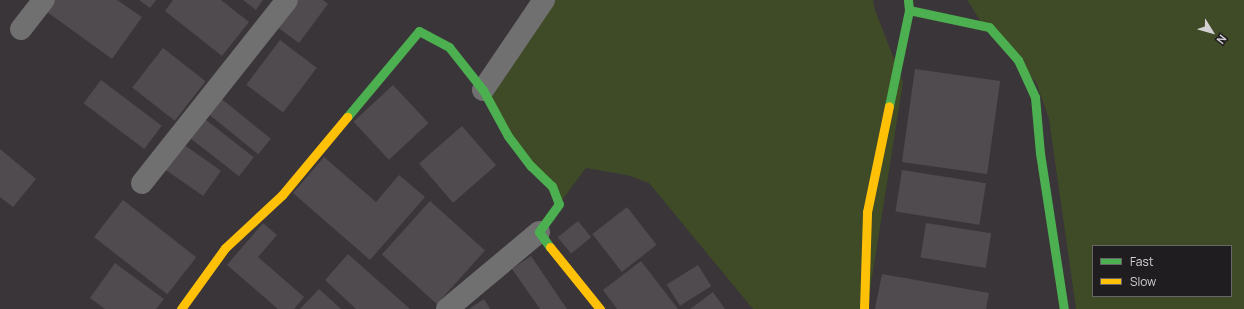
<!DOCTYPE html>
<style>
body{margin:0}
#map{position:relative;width:1244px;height:309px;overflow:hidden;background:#3a3539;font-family:Manrope,sans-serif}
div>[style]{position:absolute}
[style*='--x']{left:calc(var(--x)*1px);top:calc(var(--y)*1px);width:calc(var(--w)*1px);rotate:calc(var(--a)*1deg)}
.green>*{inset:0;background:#3e4b26}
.building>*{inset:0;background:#4f4b4e;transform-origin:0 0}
.street>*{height:22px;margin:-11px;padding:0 11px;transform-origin:11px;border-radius:11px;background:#717071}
.fast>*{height:9px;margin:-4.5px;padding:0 4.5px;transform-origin:4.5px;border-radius:4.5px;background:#4caf50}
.slow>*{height:9px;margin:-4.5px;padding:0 4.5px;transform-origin:4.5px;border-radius:4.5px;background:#ffc107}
span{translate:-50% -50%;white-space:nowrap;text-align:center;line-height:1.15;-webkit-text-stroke:4px #201d20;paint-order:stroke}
.legend{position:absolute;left:1092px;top:245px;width:140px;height:52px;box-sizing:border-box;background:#201d20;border:1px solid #686568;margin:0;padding:5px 7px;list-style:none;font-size:12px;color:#d3d0d3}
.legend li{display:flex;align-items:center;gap:8px;height:20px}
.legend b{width:20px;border:1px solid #686568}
.north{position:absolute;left:1192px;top:12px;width:40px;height:40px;-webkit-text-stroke:3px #201d20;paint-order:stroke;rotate:127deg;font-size:11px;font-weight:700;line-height:16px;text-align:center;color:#d3d0d3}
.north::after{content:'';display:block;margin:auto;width:14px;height:18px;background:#d3d0d3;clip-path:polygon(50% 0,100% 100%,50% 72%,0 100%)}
</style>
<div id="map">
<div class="green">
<div style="clip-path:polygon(544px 0,873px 0,875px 10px,903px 82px,867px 309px,753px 309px,649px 183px,627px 175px,586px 168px,559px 204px,483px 90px)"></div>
<div style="clip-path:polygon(evenodd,967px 0,1244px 0,1244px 309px,1076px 309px,1049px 119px,1036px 82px,985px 28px,967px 0,1093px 246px,1231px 246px,1231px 296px,1093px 296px,1093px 246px)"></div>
</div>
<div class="building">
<div style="clip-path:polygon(49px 0,117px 0,142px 17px,112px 59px,43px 9px)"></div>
<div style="clip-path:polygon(139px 0,156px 0,150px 8px)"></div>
<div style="clip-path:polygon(173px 0,221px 0,249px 22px,222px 56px,165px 11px)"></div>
<div style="clip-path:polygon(243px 0,263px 0,256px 10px)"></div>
<div style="clip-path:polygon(291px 0,323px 0,328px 4px,299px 43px,273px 24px)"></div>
<div style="left:280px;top:40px;width:46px;height:56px;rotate:37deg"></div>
<div style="left:163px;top:48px;width:54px;height:50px;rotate:38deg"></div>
<div style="left:915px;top:69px;width:86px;height:94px;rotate:8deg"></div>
<div style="left:101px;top:80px;width:76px;height:29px;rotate:37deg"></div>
<div style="left:393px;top:85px;width:52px;height:54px;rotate:47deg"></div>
<div style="left:218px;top:96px;width:68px;height:20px;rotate:39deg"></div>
<div style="left:201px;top:116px;width:67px;height:24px;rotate:38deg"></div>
<div style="left:462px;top:126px;width:52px;height:57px;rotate:49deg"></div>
<div style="left:180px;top:142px;width:50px;height:31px;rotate:35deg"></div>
<div style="clip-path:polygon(0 149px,36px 179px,13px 207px,0 197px)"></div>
<div style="clip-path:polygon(324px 157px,376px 202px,399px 175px,425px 197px,370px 260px,293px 193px)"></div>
<div style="left:902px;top:170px;width:85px;height:42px;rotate:9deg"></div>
<div style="left:123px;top:200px;width:93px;height:47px;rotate:38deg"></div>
<div style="left:430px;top:201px;width:74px;height:72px;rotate:42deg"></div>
<div style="left:627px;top:207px;width:48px;height:44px;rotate:52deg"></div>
<div style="left:578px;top:221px;width:21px;height:26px;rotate:51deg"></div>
<div style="clip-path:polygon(263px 223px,277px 235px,258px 257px,304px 297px,294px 309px,278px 309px,227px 265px)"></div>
<div style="left:926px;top:223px;width:66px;height:35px;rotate:9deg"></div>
<div style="clip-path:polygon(348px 254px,410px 309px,356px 309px,325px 280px)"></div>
<div style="clip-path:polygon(531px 256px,567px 309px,540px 309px,512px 269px)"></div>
<div style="clip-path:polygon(641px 261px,678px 309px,617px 309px,603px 290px)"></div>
<div style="clip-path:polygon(115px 263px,164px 299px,156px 309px,105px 309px,90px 298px)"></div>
<div style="left:698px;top:265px;width:25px;height:37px;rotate:58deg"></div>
<div style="clip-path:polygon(882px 274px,989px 293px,986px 309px,875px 309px)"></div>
<div style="clip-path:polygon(319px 289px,341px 309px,300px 309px)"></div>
<div style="clip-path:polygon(713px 292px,725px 309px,690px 309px)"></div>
<div style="clip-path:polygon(484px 299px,490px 309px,469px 309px)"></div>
</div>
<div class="street">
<div style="--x:21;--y:29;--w:37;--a:-52"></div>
<div style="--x:483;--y:90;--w:109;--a:-55.9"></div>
<div style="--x:142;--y:183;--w:233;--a:-51.6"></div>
<div style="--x:447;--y:309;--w:120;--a:-39.9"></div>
</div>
<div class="fast">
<div style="--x:909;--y:10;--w:82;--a:12"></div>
<div style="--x:989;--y:27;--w:44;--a:48.7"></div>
<div style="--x:1018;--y:60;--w:41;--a:65.3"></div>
<div style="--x:1035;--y:97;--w:56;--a:84.9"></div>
<div style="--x:1040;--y:153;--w:158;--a:81.3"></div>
<div style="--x:889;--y:106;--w:98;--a:-78.2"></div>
<div style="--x:909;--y:10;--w:10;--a:-96"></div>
<div style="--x:347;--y:117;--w:112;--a:-50.1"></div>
<div style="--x:419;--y:31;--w:34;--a:28"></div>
<div style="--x:449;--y:47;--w:55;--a:51.7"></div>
<div style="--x:483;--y:90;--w:52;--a:61.5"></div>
<div style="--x:508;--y:136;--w:38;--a:53"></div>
<div style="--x:531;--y:166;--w:29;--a:44"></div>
<div style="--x:552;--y:186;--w:19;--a:69"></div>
<div style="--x:559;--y:204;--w:34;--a:126"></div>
<div style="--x:539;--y:232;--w:19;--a:54"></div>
</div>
<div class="slow">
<div style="--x:550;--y:247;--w:80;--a:51.1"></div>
<div style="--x:181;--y:309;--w:75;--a:-54.2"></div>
<div style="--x:225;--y:248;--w:78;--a:-42.9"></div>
<div style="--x:282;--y:195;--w:102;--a:-50.2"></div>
<div style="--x:864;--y:309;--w:97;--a:-88.2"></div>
<div style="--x:867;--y:212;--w:108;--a:-78.3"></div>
</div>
<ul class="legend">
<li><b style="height:5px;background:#4caf50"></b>Fast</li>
<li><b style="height:5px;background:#ffc107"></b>Slow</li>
</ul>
<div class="north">N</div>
</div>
